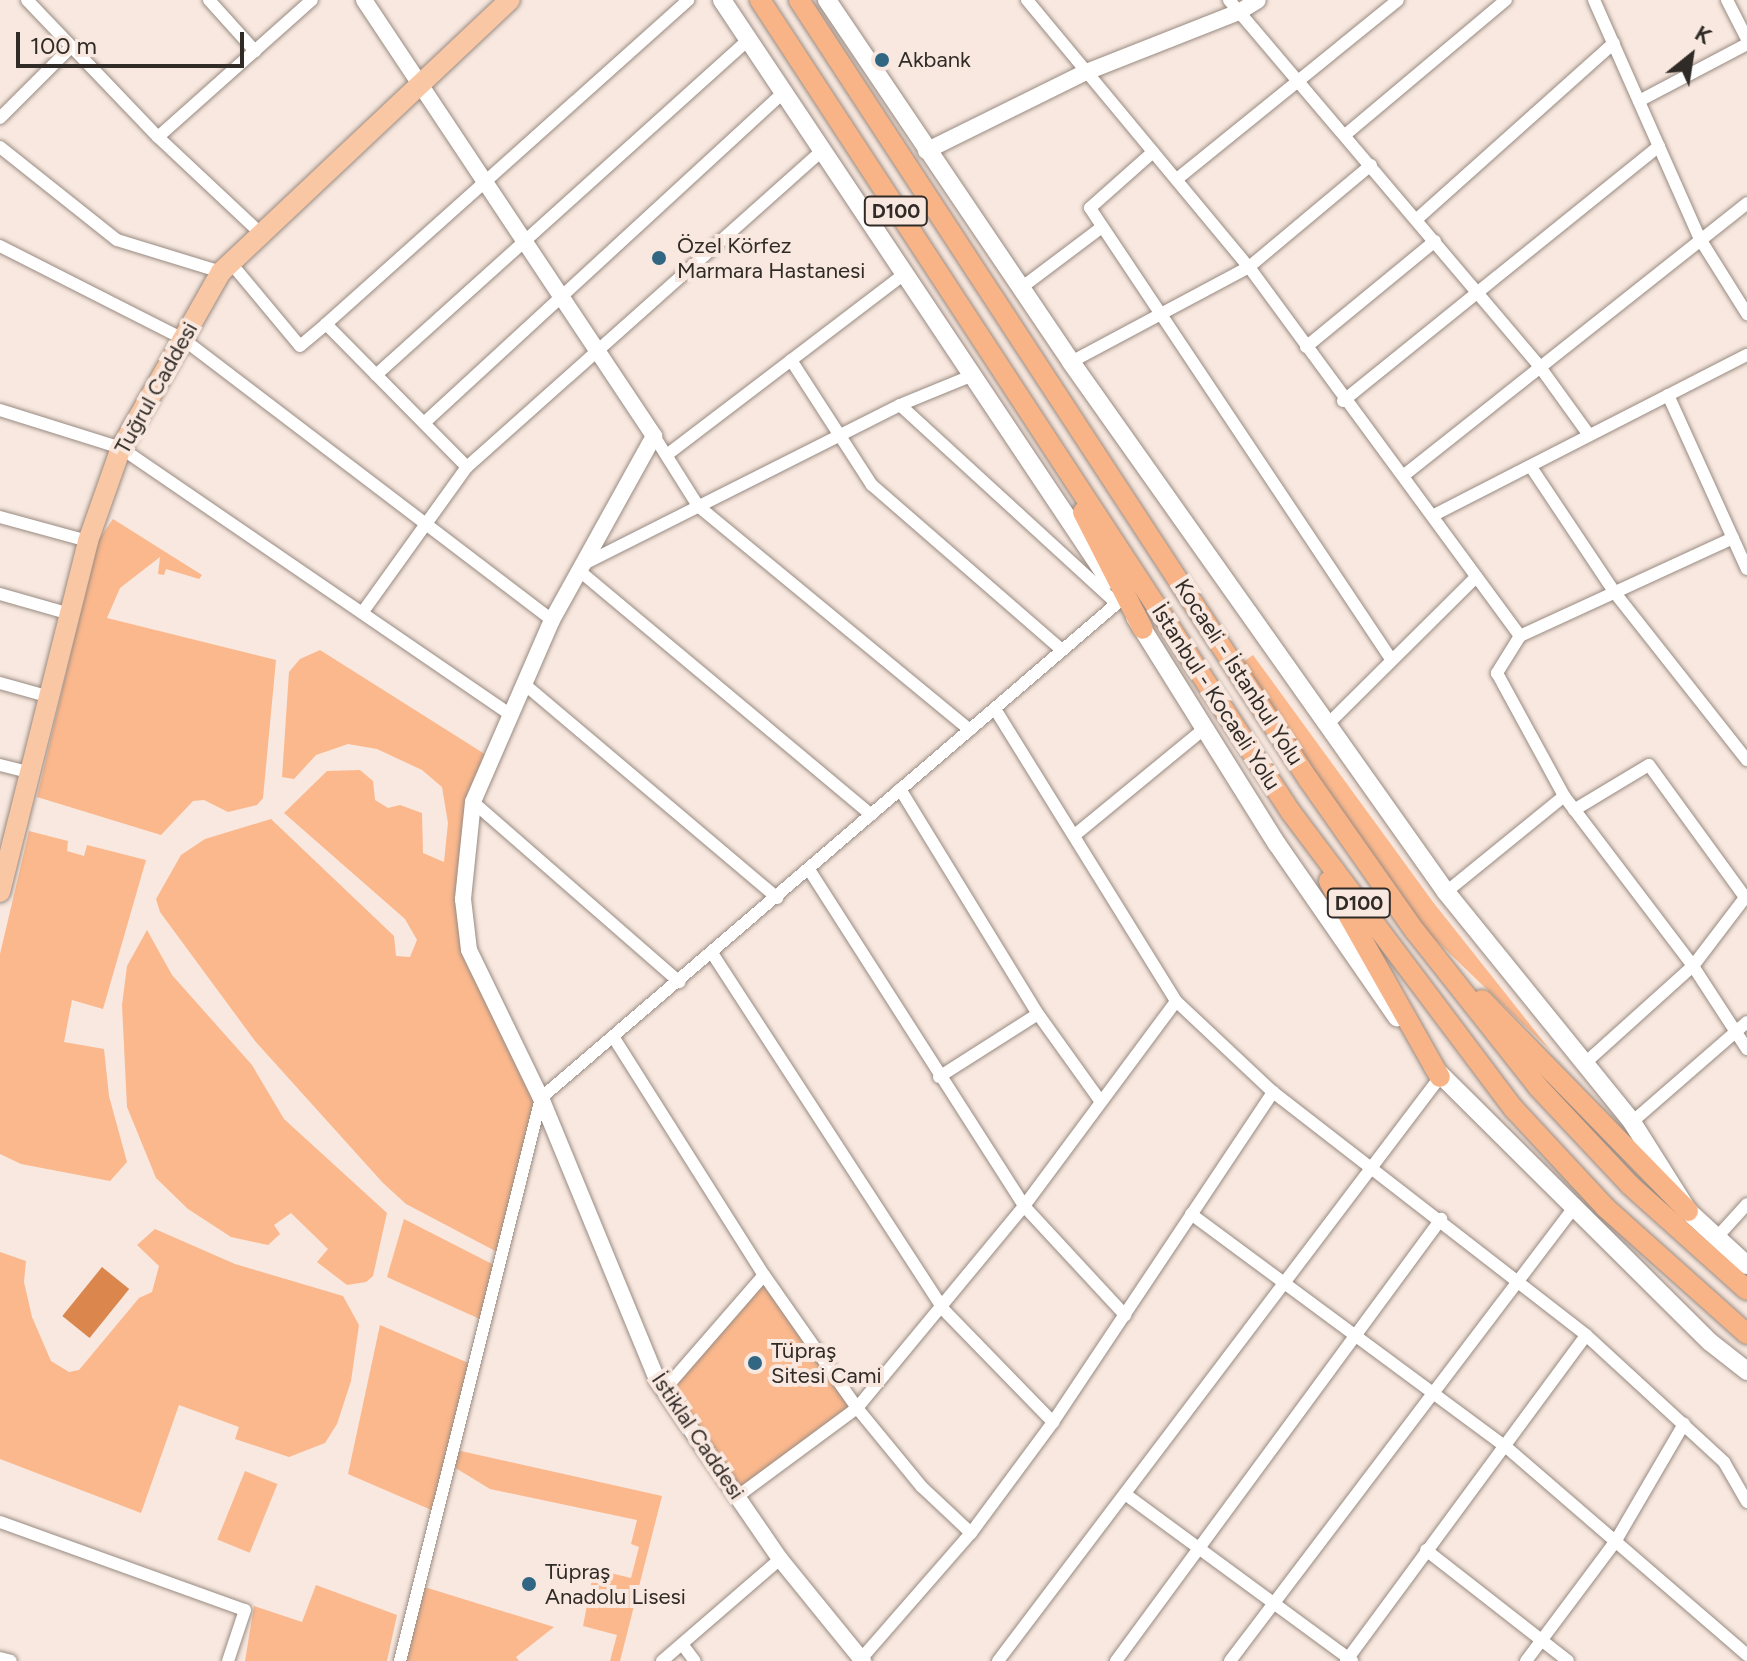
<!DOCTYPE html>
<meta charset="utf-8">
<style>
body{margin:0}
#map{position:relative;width:1747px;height:1661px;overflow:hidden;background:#f8e8df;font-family:Figtree,sans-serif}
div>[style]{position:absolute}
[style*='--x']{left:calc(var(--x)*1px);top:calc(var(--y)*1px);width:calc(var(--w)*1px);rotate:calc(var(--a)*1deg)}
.green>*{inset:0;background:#fbb88d;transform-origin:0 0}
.water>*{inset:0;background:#da864c;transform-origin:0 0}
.roads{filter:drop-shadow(0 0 2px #998b82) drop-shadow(0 0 2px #998b82)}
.minor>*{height:12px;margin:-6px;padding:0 6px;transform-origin:6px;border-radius:6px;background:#fff}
.tertiary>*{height:16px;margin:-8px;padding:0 8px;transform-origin:8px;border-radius:8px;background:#fff}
.secondary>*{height:18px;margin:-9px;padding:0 9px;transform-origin:9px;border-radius:9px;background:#fff}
.primary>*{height:20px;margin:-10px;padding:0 10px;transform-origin:10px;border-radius:10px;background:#fac7a4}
.trunk>*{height:20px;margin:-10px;padding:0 10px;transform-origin:10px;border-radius:10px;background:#f8b486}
.dots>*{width:22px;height:22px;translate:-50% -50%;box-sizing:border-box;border:4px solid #f8e8df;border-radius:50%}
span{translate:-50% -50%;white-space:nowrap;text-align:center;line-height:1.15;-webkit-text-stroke:8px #f8e8df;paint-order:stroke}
.shield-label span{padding:2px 6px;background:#f8e8df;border:2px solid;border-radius:6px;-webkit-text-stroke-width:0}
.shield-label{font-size:20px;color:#312b27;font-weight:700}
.poi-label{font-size:22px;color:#312b27}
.left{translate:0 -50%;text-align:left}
.street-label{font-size:22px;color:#312b27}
.north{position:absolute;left:1651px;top:16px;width:80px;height:80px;-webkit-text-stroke:6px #f8e8df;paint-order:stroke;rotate:30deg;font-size:22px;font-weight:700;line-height:32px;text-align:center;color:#312b27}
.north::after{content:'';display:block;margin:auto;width:28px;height:36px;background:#312b27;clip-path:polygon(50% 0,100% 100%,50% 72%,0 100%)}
.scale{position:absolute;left:16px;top:32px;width:228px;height:36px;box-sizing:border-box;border:4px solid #312b27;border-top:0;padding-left:10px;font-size:24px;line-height:28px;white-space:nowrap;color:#312b27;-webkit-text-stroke:6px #f8e8df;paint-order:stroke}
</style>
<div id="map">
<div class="green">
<div style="clip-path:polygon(113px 519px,202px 575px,199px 579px,166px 569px,164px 575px,158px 574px,160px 557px,120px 588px,107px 618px,276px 660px,263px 798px,257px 805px,228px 812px,204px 800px,193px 801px,161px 835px,37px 797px,97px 542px)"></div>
<div style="clip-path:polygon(320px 650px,491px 758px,473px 802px,469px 950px,541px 1098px,501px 1254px,406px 1204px,383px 1183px,255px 1041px,160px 912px,156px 899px,181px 855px,205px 839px,271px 819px,394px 936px,396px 956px,410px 957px,417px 940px,405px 919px,284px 813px,327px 771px,360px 770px,373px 781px,375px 800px,388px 808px,400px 805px,422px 813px,423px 853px,444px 862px,448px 823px,442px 787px,422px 770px,377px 749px,348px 744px,316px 755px,294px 779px,282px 777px,289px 672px,300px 659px)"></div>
<div style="clip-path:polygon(1253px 655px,1433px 902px,1551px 1051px,1419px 924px,1239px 665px)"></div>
<div style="clip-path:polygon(29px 831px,68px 841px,67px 851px,84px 856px,87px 845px,146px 860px,103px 1009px,72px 1000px,64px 1042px,104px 1049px,109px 1096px,127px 1162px,110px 1181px,21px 1164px,0 1154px,0 954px)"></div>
<div style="clip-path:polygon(147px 930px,172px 975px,252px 1065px,284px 1119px,387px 1213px,373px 1276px,366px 1282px,347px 1285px,317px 1262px,328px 1249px,291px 1213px,274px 1225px,280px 1234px,268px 1245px,231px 1237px,188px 1209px,156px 1178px,127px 1107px,122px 1005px,127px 966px)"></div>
<div style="clip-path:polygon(404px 1219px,498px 1267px,484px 1321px,387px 1277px)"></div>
<div style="clip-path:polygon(155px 1229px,235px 1264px,343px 1296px,359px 1325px,351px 1381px,337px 1424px,325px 1443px,289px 1457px,235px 1439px,239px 1427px,179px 1405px,141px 1513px,0 1459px,0 1252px,26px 1261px,24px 1282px,32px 1317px,51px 1361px,69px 1372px,79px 1370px,139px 1298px,152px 1292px,159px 1266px,137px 1245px)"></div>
<div style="clip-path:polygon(764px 1275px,857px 1408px,738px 1496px,664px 1390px)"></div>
<div style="clip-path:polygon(380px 1325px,473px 1365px,452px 1449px,662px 1496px,620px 1661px,610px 1661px,617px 1635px,583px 1626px,594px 1569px,631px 1578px,639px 1547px,631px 1544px,637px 1520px,490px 1489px,449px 1464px,436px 1512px,348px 1474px)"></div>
<div style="left:245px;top:1471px;width:35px;height:74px;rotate:22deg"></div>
<div style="clip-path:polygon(316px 1585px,397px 1615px,387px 1661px,245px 1661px,254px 1606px,302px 1622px)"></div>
<div style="clip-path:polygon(418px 1585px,554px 1627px,516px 1657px,519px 1661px,400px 1661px)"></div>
</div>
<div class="water">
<div style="left:102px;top:1267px;width:35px;height:63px;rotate:39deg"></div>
</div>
<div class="roads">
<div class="minor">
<div style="--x:27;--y:0;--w:190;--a:46.3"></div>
<div style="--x:158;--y:137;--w:139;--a:43.2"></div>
<div style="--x:209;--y:0;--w:69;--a:48"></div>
<div style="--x:1027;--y:0;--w:347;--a:50.3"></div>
<div style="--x:1249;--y:267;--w:458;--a:53.7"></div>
<div style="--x:1229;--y:0;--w:481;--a:49.7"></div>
<div style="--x:1540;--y:367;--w:84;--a:54.2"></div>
<div style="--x:1594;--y:0;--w:261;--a:66.1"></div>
<div style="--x:1700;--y:239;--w:89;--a:57.9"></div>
<div style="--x:1727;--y:0;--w:44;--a:62.9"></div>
<div style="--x:1639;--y:101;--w:122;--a:-27.8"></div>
<div style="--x:0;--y:118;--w:99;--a:-45"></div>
<div style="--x:1345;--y:135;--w:210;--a:-40"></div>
<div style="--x:158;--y:137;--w:206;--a:-41.7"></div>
<div style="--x:0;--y:147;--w:149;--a:38.5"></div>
<div style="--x:117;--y:240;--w:109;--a:17.1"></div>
<div style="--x:1153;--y:152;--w:84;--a:138.4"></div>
<div style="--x:1090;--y:208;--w:542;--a:56.28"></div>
<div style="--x:1177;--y:179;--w:284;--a:-39"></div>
<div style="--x:1417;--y:219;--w:264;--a:-41.8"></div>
<div style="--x:0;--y:246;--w:205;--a:26.9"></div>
<div style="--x:183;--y:339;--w:464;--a:37.3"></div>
<div style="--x:230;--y:262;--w:109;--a:50.2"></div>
<div style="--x:300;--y:346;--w:34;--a:-40"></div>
<div style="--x:1021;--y:288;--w:101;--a:-37"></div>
<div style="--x:1306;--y:347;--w:167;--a:-39.4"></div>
<div style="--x:791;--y:360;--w:149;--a:57.1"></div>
<div style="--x:872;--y:485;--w:252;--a:41"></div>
<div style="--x:1071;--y:362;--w:202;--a:-28.1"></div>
<div style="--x:1249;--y:267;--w:159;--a:-39.9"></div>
<div style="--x:376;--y:375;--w:501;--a:-42"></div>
<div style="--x:1668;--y:395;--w:191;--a:65.6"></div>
<div style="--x:1343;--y:401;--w:406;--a:-38.9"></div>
<div style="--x:900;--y:405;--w:293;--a:42.5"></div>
<div style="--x:0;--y:410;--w:127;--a:17.4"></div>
<div style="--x:121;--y:448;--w:470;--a:34.4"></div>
<div style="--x:424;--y:423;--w:488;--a:-42.6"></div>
<div style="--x:654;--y:436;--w:83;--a:57.8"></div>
<div style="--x:698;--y:506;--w:352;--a:39.5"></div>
<div style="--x:668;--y:454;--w:297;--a:-37.3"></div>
<div style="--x:467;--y:467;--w:201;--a:-134.6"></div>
<div style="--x:326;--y:324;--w:486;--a:-41.8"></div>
<div style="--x:1531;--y:467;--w:151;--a:56.3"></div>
<div style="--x:1615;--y:593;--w:213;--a:51.7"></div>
<div style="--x:1403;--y:476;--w:439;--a:-38.4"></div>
<div style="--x:1434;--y:515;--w:352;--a:-27.1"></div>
<div style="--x:0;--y:517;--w:91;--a:15.3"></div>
<div style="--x:1733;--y:538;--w:234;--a:155.3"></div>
<div style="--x:1520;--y:636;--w:44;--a:121.9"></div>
<div style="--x:1497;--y:673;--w:140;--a:61.4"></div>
<div style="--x:1564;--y:796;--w:213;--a:52.8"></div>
<div style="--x:1693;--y:966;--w:99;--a:57"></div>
<div style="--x:588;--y:562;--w:349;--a:-26.7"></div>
<div style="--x:900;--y:405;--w:79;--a:-22.3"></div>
<div style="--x:582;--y:573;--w:377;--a:39.9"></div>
<div style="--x:0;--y:594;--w:73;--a:15.9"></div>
<div style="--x:362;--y:613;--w:180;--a:-54.3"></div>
<div style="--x:467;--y:467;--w:473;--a:-41.7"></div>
<div style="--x:0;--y:683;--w:52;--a:15.6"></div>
<div style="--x:523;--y:683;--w:333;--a:40.2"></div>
<div style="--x:995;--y:709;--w:344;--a:58.2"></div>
<div style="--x:1176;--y:1001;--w:133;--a:43.2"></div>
<div style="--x:1273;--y:1092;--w:396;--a:37.8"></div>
<div style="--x:1586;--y:1335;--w:188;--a:42.6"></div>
<div style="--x:1724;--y:1462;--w:46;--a:60.1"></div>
<div style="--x:1328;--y:724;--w:209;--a:-44.8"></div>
<div style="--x:0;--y:765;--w:32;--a:14"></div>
<div style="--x:900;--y:789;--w:264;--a:58.5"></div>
<div style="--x:1038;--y:1014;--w:108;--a:54.4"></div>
<div style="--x:473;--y:802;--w:274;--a:41.1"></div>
<div style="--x:1574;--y:810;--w:87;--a:-31"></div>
<div style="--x:1649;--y:765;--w:163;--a:54"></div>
<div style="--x:1076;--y:834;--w:166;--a:-39.4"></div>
<div style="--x:810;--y:871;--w:398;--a:57.4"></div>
<div style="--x:1024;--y:1206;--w:149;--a:47.2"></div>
<div style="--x:1446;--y:892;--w:152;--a:-39.1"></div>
<div style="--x:712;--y:953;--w:424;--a:57"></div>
<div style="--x:943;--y:1309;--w:158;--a:45.8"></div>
<div style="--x:614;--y:1038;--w:280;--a:57.7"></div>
<div style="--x:764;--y:1275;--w:162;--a:55"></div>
<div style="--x:857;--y:1408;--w:102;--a:50.6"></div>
<div style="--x:922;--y:1487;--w:67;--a:43.2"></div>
<div style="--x:1584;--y:1064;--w:147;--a:-42"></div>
<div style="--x:1693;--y:966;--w:89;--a:-52.7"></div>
<div style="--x:939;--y:1077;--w:117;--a:-32.5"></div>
<div style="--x:1632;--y:1122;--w:152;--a:-41"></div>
<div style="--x:1191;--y:1214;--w:390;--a:36.5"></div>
<div style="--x:1505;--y:1446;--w:320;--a:40.8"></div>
<div style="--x:1718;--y:1236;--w:43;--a:-47.8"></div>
<div style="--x:664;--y:1390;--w:152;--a:-49"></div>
<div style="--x:1125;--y:1494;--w:282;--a:36.3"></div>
<div style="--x:738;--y:1496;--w:148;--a:-36.5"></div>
<div style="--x:857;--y:1408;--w:262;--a:-50.4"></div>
<div style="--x:1024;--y:1206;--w:255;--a:-53.4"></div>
<div style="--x:0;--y:1522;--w:260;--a:19.8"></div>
<div style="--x:245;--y:1610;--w:54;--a:108.4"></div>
<div style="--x:1426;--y:1550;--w:180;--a:38"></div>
<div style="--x:682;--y:1644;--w:21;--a:53"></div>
<div style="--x:0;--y:1658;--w:11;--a:15"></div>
<div style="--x:861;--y:1659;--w:167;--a:-48.9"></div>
<div style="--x:971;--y:1533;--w:138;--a:-53.5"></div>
<div style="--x:1053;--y:1422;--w:397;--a:-56.3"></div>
<div style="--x:400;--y:1661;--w:580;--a:-75.94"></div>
<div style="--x:541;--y:1098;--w:766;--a:-40.66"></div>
<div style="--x:662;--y:1661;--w:156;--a:-40.8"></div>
<div style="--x:998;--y:1661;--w:732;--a:-52.88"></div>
<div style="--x:1116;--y:1661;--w:549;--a:-53.67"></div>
<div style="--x:1230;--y:1661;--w:571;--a:-52.83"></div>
<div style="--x:1346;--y:1661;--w:405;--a:-53.6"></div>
<div style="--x:1526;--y:1661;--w:149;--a:-53.2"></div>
<div style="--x:1615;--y:1542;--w:137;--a:-59.7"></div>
</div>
<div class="tertiary">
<div style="--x:364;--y:0;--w:524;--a:56.37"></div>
<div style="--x:654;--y:436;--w:210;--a:119"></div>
<div style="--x:552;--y:620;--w:198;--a:113.5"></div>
<div style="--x:473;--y:802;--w:98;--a:95.9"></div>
<div style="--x:463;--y:899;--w:51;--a:83.3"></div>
<div style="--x:469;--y:950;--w:165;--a:64.1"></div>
<div style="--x:541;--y:1098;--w:305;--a:67.6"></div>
<div style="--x:657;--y:1380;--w:217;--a:55.5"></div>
<div style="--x:780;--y:1559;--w:132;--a:50.9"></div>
<div style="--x:926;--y:151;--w:176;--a:-26.3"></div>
<div style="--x:1084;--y:73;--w:167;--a:-21.5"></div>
<div style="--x:1239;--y:12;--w:22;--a:-32"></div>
</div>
<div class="secondary">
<div style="--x:722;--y:0;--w:697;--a:56.29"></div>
<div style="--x:827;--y:0;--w:437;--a:56"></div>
<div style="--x:1071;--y:362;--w:649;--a:54.72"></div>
<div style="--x:1446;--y:892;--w:296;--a:51"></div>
<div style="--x:1632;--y:1122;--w:105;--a:57.8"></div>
<div style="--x:1688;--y:1211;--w:80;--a:42.5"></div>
<div style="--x:1135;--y:617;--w:268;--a:58"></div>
<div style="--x:1277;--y:844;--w:211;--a:55.3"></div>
<div style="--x:1433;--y:1067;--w:390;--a:44.8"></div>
<div style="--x:1710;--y:1342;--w:47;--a:38.1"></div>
</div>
<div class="primary">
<div style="--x:0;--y:892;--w:362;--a:-75.9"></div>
<div style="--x:88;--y:541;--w:99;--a:-70.5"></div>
<div style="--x:121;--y:448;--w:202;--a:-60.4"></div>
<div style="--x:221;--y:272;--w:397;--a:-43.3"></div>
</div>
<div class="trunk">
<div style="--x:760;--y:0;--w:969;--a:56.83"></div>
<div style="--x:1290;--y:811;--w:373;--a:53.1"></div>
<div style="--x:1514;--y:1109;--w:135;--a:47.1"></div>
<div style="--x:1606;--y:1208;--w:189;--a:41.8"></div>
<div style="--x:799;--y:0;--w:931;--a:56.84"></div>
<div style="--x:1308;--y:779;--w:186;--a:54.9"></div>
<div style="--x:1415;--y:931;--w:199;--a:51.7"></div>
<div style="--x:1538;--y:1087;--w:134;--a:46.8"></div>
<div style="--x:1630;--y:1185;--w:157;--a:41.9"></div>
<div style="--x:1083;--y:512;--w:131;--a:62.9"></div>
<div style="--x:1329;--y:881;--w:225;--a:60.5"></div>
<div style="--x:1482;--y:1000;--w:295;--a:45.7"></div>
</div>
</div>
<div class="dots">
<div style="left:882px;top:60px;background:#326783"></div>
<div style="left:659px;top:258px;background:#326783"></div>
<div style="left:755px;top:1363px;background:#326783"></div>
<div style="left:529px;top:1584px;background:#326783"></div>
</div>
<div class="shield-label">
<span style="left:896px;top:211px">D100</span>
<span style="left:1359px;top:903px">D100</span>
</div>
<div class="poi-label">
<span class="left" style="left:898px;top:60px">Akbank</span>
<span class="left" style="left:677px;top:258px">Özel Körfez<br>Marmara Hastanesi</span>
<span class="left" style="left:771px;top:1363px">Tüpraş<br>Sitesi Cami</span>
<span class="left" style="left:545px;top:1584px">Tüpraş<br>Anadolu Lisesi</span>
</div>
<div class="street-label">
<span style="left:156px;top:388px;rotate:-61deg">Tuğrul Caddesi</span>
<span style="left:1239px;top:672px;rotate:57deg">Kocaeli - İstanbul Yolu</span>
<span style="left:1216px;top:697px;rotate:57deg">İstanbul - Kocaeli Yolu</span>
<span style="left:698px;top:1436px;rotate:56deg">İstiklal Caddesi</span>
</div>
<div class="north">K</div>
<div class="scale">100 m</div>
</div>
